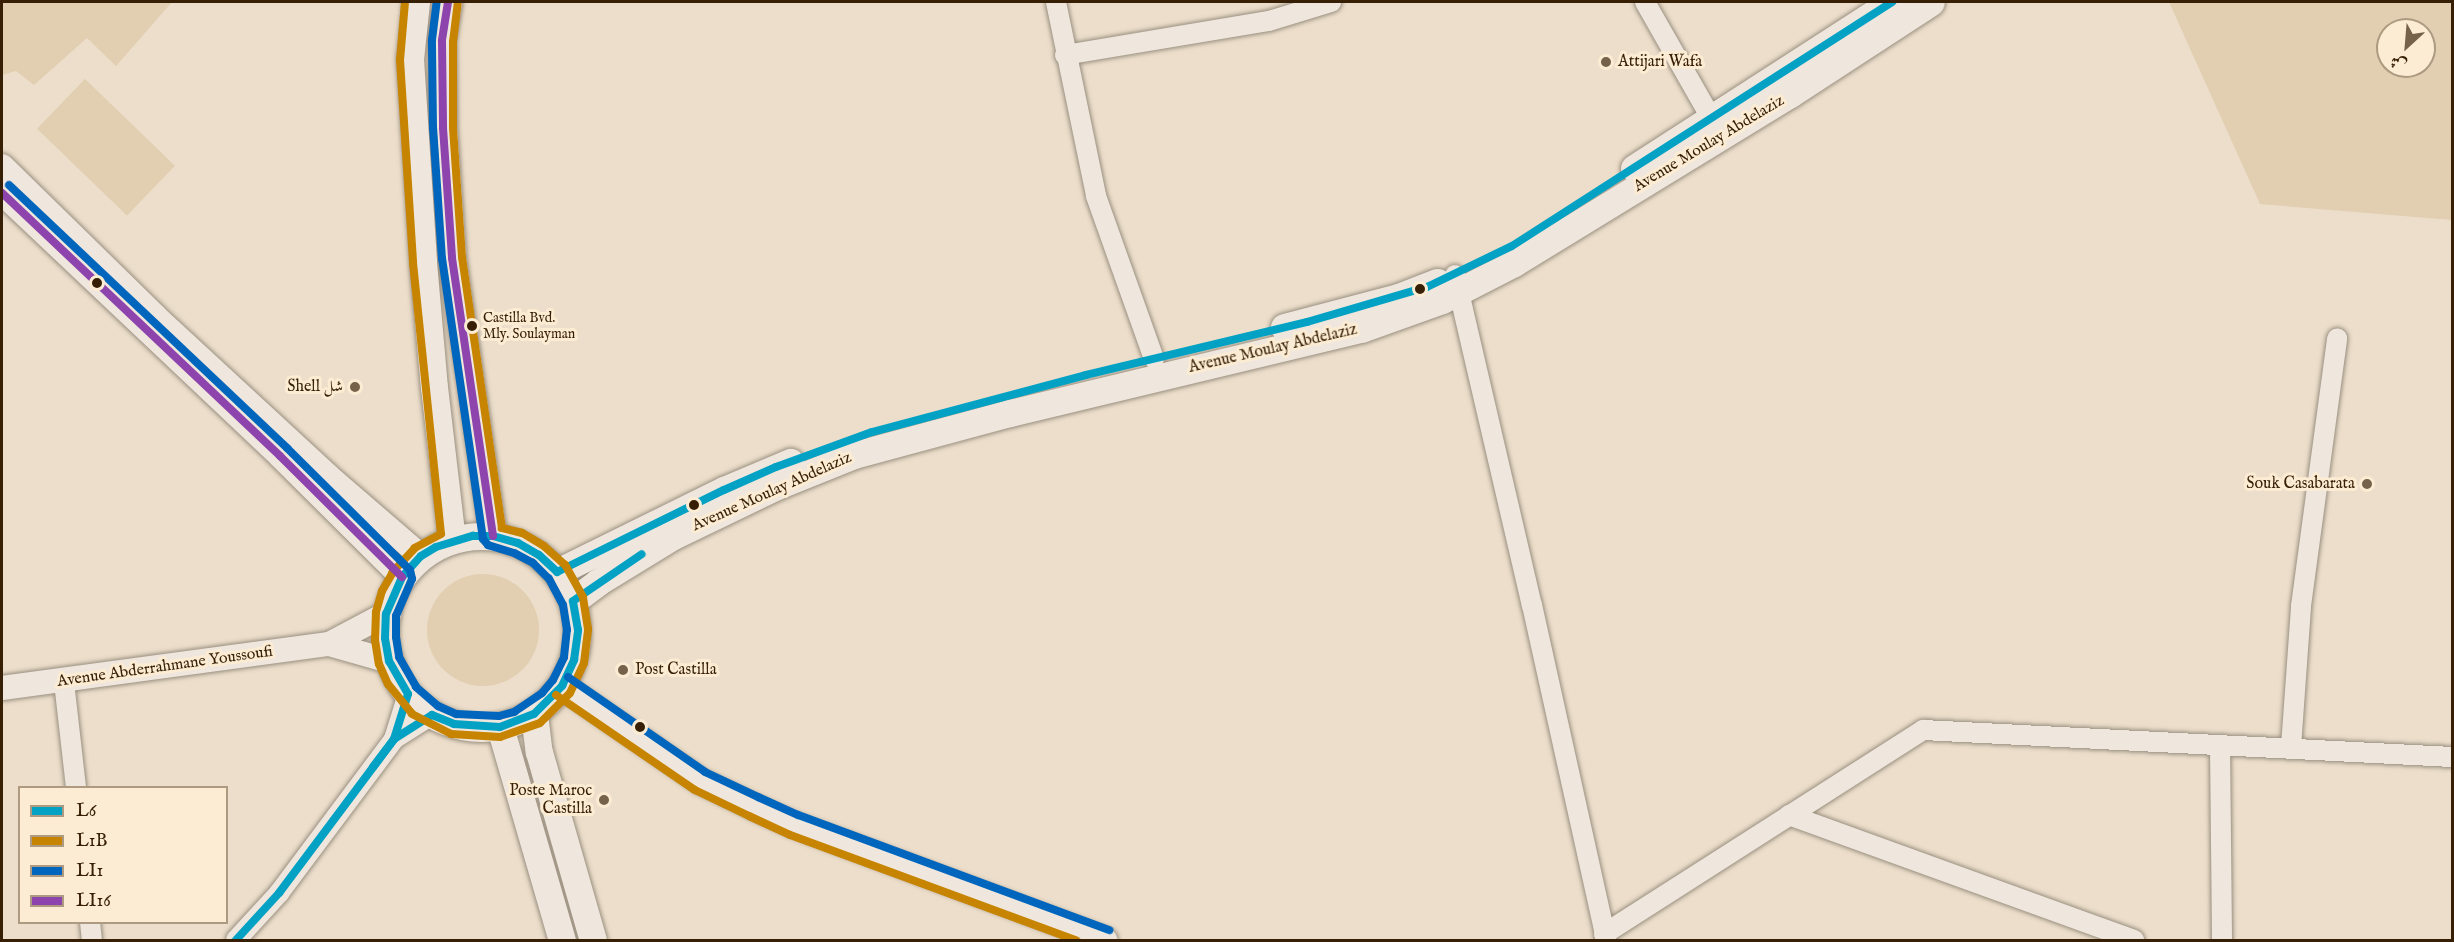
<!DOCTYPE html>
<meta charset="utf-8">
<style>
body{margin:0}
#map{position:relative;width:2454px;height:942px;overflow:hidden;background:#ecdeca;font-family:"IM FELL English",Amiri,serif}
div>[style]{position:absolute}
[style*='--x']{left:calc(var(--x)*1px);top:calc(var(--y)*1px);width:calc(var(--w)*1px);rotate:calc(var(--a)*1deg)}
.green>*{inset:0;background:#e2ceb1;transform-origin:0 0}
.round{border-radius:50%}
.roads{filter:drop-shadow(0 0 2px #9a8f80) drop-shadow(0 0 2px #9a8f80)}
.minor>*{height:20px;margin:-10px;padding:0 10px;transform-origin:10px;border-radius:10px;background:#efe7dd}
.tertiary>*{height:24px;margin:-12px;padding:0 12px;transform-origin:12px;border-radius:12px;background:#efe7dd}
.secondary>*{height:27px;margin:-13.5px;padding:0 13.5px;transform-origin:13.5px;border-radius:13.5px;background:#efe7dd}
.secondary>.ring{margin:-13.5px;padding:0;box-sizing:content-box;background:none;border:27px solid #efe7dd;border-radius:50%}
.bus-1>*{height:8px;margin:-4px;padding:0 4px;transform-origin:4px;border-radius:4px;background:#03a2c4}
.bus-2>*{height:8px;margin:-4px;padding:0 4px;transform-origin:4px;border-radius:4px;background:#c78401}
.bus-3>*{height:8px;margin:-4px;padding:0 4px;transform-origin:4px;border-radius:4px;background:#0065bd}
.bus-4>*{height:8px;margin:-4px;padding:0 4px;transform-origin:4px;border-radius:4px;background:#8e44ad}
.dots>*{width:16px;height:16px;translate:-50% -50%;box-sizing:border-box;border:3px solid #fcecd3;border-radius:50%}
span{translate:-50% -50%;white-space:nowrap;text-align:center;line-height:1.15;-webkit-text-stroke:6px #fcecd3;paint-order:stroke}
.bus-label{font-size:14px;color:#371f05}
.left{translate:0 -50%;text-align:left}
.poi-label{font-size:16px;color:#371f05}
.right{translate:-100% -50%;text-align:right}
.street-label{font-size:16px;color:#371f05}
.frame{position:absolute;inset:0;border:3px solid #371f05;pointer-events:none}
.legend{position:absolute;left:18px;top:786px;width:210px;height:138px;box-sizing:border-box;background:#fcecd3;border:2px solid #ad9a81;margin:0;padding:8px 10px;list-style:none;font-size:18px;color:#371f05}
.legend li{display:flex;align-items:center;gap:12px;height:30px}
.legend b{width:30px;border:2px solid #ad9a81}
.north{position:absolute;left:2376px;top:18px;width:60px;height:60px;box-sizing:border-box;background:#fcecd3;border:2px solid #ad9a81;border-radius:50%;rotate:206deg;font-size:16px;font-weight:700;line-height:24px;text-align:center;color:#371f05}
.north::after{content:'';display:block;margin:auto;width:21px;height:27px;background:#76624a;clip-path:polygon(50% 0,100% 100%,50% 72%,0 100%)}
</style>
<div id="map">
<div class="green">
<div style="clip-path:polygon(2px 2px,172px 2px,116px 66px,87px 38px,34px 85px,16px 71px,2px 75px)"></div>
<div style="clip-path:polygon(evenodd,2169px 2px,2452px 2px,2452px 220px,2260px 204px,2169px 2px,2388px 30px,2424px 30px,2424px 66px,2388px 66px,2388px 30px)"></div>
<div style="left:85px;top:79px;width:125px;height:69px;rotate:44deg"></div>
<div class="round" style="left:427px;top:574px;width:112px;height:112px"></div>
</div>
<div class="roads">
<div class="minor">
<div style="--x:1056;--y:2;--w:198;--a:78.3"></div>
<div style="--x:1096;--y:196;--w:173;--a:70.4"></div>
<div style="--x:1645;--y:2;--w:145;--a:60.3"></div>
<div style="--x:1065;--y:55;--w:207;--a:-9.5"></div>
<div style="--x:1269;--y:21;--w:65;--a:-17"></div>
<div style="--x:1455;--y:275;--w:339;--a:76.9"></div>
<div style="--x:1532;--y:605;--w:343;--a:77.5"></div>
<div style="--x:64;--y:682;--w:107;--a:83.5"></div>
<div style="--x:394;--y:739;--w:45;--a:-32.3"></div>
<div style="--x:2220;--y:746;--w:194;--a:89.4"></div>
<div style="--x:2291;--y:747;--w:141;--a:-85.9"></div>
<div style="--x:2301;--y:606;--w:270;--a:-82.3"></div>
<div style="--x:1789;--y:815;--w:367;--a:19.9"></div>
<div style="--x:90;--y:922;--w:18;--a:84"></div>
<div style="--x:1604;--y:934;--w:379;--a:-32.6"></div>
<div style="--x:1923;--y:730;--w:530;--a:2.92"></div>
<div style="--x:236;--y:940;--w:64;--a:-47.5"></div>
<div style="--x:279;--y:893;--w:192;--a:-53.2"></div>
<div style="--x:394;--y:739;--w:47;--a:-72.7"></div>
</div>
<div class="tertiary">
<div style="--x:2;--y:166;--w:214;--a:44.4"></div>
<div style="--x:155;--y:316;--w:243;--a:42.7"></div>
<div style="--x:334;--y:481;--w:115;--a:40.8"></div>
<div style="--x:2;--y:193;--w:383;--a:43.4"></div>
<div style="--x:280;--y:456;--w:172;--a:44.8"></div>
<div style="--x:329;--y:644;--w:64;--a:-27.8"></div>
<div style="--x:562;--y:686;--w:168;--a:34.5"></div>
<div style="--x:700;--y:781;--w:60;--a:25.7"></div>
<div style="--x:754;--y:807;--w:44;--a:24.2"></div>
<div style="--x:794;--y:825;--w:332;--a:20.3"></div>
<div style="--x:2;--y:688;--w:330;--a:-7.7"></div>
<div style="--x:329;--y:644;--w:62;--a:15.8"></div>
</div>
<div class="secondary">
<div style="--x:416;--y:2;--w:57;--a:96"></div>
<div style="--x:410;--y:59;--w:203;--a:86.3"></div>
<div style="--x:423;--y:262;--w:125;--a:85"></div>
<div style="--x:434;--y:387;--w:154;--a:83.3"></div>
<div style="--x:448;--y:2;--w:39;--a:99"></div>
<div style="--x:442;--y:41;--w:87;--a:89.3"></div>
<div style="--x:443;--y:128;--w:130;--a:86"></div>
<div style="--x:452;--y:258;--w:281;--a:81.6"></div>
<div style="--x:1634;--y:168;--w:307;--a:-32.8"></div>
<div style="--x:1284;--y:327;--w:118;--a:-14.7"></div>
<div style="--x:1398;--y:297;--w:42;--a:-21"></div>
<div class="ring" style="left:385px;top:536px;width:165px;height:165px"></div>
<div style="--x:557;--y:572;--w:186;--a:-26.2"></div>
<div style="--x:724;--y:490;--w:72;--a:-23"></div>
<div style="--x:573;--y:601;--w:31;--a:-37"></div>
<div style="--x:598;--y:582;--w:88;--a:-31.5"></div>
<div style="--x:673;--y:536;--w:115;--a:-25.7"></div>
<div style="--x:777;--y:486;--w:83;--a:-21.9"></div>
<div style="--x:854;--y:455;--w:162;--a:-15.1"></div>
<div style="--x:1010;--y:413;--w:361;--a:-13.5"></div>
<div style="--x:1361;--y:329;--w:86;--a:-19.7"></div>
<div style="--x:1442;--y:300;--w:81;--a:-27.2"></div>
<div style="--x:1514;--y:263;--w:324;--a:-31.5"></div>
<div style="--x:1790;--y:94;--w:168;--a:-33.1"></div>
<div style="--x:534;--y:714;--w:38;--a:83"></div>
<div style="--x:539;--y:752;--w:196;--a:74"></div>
<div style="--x:500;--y:727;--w:222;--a:73.8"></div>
</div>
</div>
<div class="bus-1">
<div style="--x:373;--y:767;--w:35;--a:-53"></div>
<div style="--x:394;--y:739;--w:45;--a:-32.3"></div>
<div style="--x:432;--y:715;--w:24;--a:22"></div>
<div style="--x:454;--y:724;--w:46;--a:3.7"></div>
<div style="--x:500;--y:727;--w:36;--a:-21"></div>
<div style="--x:534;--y:714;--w:40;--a:-45"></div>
<div style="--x:562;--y:686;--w:29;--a:-65"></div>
<div style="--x:574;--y:660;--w:30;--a:-82"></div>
<div style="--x:578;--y:630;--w:29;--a:-100"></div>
<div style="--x:573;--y:601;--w:83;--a:-34.3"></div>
<div style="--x:236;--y:940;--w:64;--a:-47.5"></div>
<div style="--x:279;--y:893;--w:192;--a:-53.2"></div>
<div style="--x:394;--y:739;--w:47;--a:-72.7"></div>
<div style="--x:408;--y:694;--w:38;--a:-120"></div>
<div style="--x:389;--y:661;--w:23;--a:-100"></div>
<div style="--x:385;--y:638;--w:24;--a:-88"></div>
<div style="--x:386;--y:614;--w:40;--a:-66.6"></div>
<div style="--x:402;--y:577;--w:28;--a:-48"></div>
<div style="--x:421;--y:556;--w:17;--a:-31"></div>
<div style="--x:436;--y:547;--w:39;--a:-17"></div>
<div style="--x:473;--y:536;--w:20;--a:0"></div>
<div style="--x:493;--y:536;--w:26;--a:16"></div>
<div style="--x:518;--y:543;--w:24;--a:30"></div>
<div style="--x:539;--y:555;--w:25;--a:43"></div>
<div style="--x:557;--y:572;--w:186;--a:-26.2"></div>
<div style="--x:724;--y:490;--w:57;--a:-23.9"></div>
<div style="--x:776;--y:467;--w:102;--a:-20"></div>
<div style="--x:872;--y:432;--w:221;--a:-14.9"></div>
<div style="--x:1086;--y:375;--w:227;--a:-13.5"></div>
<div style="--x:1307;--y:322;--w:125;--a:-16.3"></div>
<div style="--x:1427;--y:287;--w:94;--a:-25.8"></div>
<div style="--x:1512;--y:246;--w:452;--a:-32.7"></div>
</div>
<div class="bus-2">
<div style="--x:405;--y:2;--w:58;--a:94.9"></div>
<div style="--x:400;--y:60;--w:203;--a:86.3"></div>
<div style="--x:413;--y:263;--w:272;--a:84.1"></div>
<div style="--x:441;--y:534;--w:30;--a:152"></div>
<div style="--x:415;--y:548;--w:33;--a:133"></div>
<div style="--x:393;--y:572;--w:22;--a:120"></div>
<div style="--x:382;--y:591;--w:22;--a:106"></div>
<div style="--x:376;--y:612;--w:28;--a:92"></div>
<div style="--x:375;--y:640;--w:24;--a:81"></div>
<div style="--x:379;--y:664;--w:22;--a:66"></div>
<div style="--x:388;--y:684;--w:38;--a:51"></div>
<div style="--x:412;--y:714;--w:44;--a:27.1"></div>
<div style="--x:451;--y:734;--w:49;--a:3.5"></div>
<div style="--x:500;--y:737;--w:42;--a:-19.3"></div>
<div style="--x:540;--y:723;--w:42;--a:-45"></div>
<div style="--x:570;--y:693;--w:33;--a:-65"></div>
<div style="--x:584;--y:663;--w:34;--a:-83"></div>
<div style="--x:588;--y:629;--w:32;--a:-99"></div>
<div style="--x:583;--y:597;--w:37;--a:-119"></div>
<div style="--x:565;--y:565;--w:28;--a:-138"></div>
<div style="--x:544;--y:546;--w:26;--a:-149"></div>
<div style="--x:522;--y:533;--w:21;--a:-166"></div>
<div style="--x:502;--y:528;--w:274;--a:-98.4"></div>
<div style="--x:462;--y:257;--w:129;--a:-94"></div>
<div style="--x:453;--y:128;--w:86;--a:-90"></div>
<div style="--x:453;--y:42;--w:38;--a:-83"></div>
<div style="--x:556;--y:695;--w:168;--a:34.4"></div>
<div style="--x:695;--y:790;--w:60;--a:25.7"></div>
<div style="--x:749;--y:816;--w:45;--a:24.9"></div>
<div style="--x:790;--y:835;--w:305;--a:20.2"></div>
</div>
<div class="bus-3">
<div style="--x:9;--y:185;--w:383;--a:43.4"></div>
<div style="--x:287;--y:448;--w:173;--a:44.8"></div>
<div style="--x:410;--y:570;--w:9;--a:77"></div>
<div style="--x:412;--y:579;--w:40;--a:113.4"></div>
<div style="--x:396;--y:616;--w:21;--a:90"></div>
<div style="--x:396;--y:637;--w:20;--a:81"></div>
<div style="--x:399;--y:657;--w:34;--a:60"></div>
<div style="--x:416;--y:687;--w:29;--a:41"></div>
<div style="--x:438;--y:706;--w:20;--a:24"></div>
<div style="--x:456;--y:714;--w:43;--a:2.7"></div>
<div style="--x:499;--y:716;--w:16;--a:-15"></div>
<div style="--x:514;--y:712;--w:34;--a:-34"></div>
<div style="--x:542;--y:693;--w:17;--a:-50"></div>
<div style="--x:553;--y:680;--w:25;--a:-64"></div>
<div style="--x:564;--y:657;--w:27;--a:-84"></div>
<div style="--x:567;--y:630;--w:25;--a:-99"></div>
<div style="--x:563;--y:605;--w:30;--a:-118"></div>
<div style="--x:549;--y:579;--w:23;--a:-135"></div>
<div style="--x:533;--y:563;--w:21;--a:-152"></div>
<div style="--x:514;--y:553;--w:27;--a:-163"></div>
<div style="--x:488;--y:545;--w:8;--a:-130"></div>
<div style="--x:483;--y:539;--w:283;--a:-98.3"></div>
<div style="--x:442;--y:259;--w:131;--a:-93.9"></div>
<div style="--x:433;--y:128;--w:88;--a:-90.7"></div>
<div style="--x:432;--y:40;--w:38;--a:-83"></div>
<div style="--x:568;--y:677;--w:167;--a:34.7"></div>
<div style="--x:705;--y:772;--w:59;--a:25.3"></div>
<div style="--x:758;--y:797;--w:44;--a:24.2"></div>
<div style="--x:798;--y:815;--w:332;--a:20.3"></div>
</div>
<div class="bus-4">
<div style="--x:448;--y:2;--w:39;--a:99"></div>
<div style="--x:442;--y:41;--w:87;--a:89.3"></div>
<div style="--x:443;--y:128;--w:130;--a:86"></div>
<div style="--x:452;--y:258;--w:281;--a:81.6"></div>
<div style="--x:2;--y:193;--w:383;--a:43.4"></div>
<div style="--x:280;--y:456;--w:172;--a:44.8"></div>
</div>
<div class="dots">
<div style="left:1606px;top:62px;background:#76624a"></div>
<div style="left:97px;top:283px;background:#371f05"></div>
<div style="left:1420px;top:289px;background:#371f05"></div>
<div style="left:472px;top:326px;background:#371f05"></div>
<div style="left:355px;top:387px;background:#76624a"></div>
<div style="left:2367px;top:484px;background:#76624a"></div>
<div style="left:694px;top:505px;background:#371f05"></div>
<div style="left:623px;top:670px;background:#76624a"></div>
<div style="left:640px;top:727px;background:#371f05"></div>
<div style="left:604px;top:800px;background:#76624a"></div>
</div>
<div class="bus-label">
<span class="left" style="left:483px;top:326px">Castilla Bvd.<br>Mly. Soulayman</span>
</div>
<div class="poi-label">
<span class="left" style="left:1618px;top:62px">Attijari Wafa</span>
<span class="right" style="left:343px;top:387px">Shell شل</span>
<span class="right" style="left:2355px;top:484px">Souk Casabarata</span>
<span class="left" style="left:635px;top:670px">Post Castilla</span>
<span class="right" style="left:592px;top:800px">Poste Maroc<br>Castilla</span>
</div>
<div class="street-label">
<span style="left:1709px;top:144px;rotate:-31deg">Avenue Moulay Abdelaziz</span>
<span style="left:1273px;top:349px;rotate:-13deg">Avenue Moulay Abdelaziz</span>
<span style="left:772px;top:492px;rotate:-24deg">Avenue Moulay Abdelaziz</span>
<span style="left:165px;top:667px;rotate:-8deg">Avenue Abderrahmane Youssoufi</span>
</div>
<div class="frame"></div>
<ul class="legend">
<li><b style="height:8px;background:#03a2c4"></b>L6</li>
<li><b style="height:8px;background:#c78401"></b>L1B</li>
<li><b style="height:8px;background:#0065bd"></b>LI1</li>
<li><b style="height:8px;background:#8e44ad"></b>LI16</li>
</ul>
<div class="north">ش</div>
</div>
